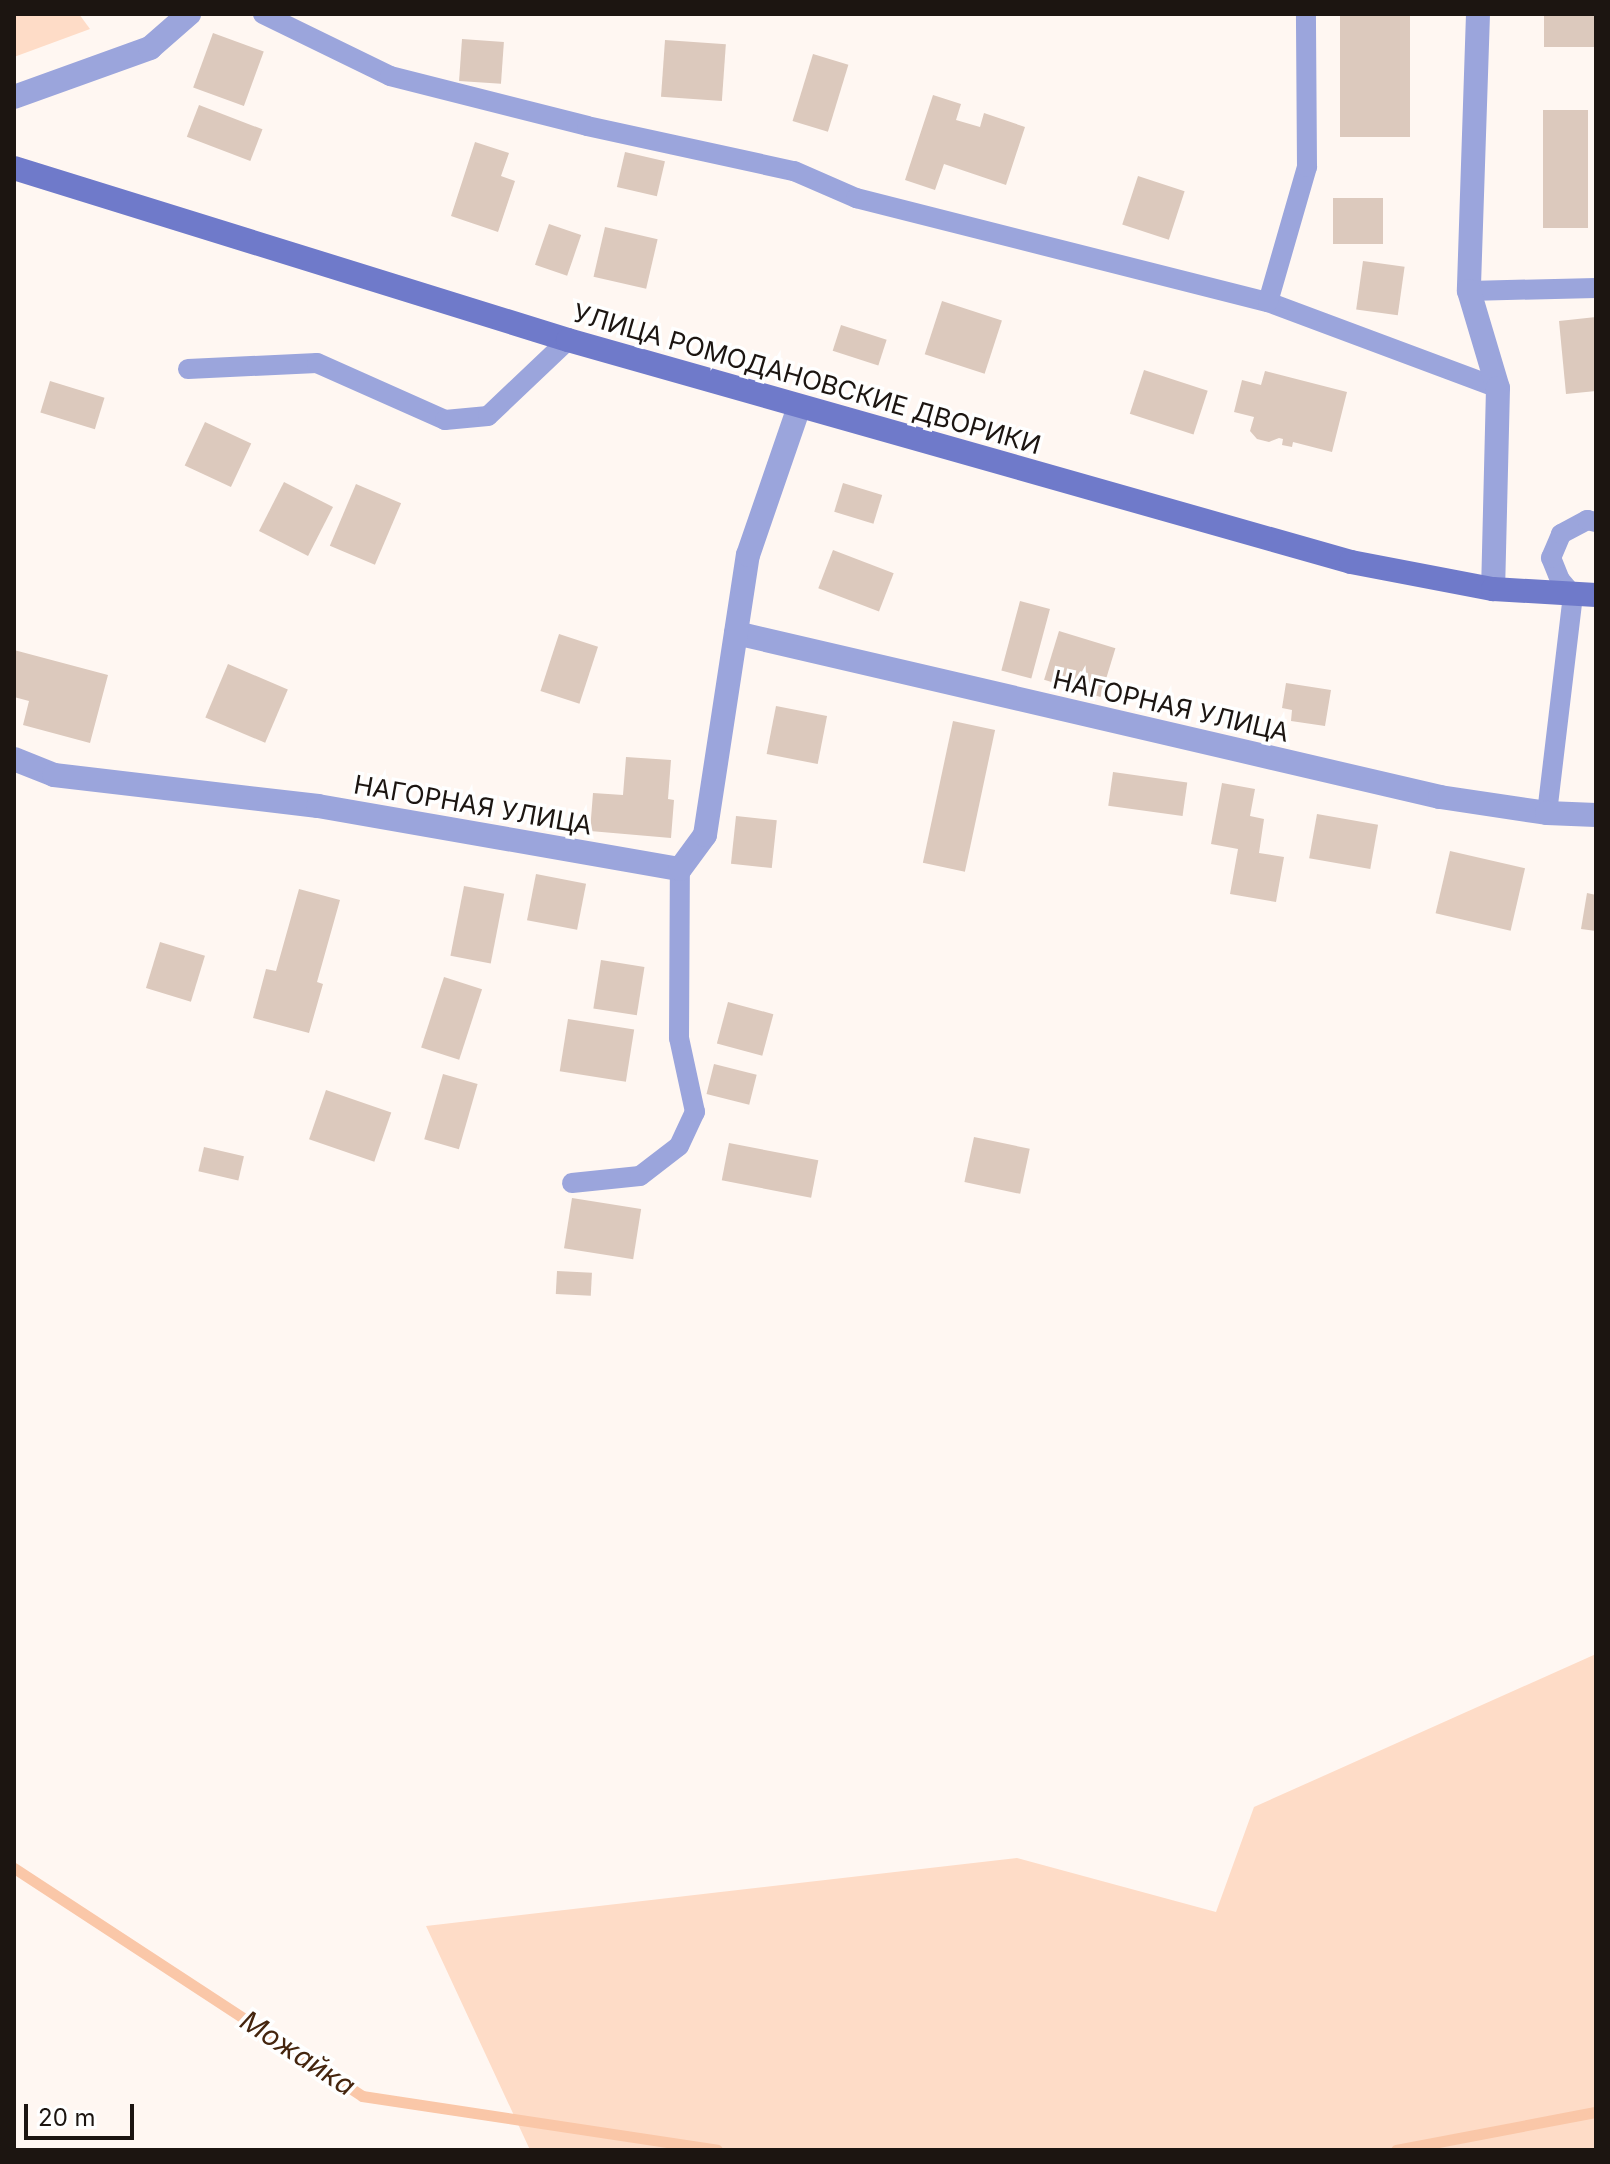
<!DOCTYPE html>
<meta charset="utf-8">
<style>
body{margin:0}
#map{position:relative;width:1610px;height:2164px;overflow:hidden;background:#fff7f2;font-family:Inter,sans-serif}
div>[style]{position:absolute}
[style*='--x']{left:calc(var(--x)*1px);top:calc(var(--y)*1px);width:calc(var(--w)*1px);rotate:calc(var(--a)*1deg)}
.green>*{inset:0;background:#fedcc7}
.stream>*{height:11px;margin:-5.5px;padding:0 5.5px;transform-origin:5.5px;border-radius:5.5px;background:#fac7a8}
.building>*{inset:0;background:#dcc9bd;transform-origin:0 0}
.lane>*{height:20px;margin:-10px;padding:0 10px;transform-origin:10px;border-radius:10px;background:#9ba5dc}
.street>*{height:24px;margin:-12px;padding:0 12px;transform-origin:12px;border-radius:12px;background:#9ba5dc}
.secondary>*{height:24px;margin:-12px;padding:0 12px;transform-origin:12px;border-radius:12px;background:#6f7aca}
span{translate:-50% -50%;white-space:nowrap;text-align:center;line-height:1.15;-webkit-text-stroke:7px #fff;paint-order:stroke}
.street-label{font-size:26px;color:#1c1511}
.water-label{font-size:28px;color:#45250e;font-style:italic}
.frame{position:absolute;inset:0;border:16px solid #1c1511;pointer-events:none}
.scale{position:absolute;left:24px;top:2104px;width:110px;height:36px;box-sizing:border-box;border:4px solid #1c1511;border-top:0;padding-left:10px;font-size:24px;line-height:28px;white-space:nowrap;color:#1c1511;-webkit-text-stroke:6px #fff;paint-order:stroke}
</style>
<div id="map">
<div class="green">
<div style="clip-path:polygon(14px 14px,79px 14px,90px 29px,14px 57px)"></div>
<div style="clip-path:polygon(1596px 1654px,1596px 2150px,530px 2150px,426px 1926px,1017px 1858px,1216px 1912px,1254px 1807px)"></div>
</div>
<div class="stream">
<div style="--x:14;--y:1868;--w:416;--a:33.2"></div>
<div style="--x:362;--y:2096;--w:359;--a:8.6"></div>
<div style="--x:1396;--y:2150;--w:204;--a:-10.8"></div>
</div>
<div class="building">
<div style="left:1340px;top:14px;width:70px;height:123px"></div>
<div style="left:1544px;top:14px;width:50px;height:33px"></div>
<div style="left:213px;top:33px;width:54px;height:58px;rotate:20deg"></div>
<div style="left:462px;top:39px;width:42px;height:42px;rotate:4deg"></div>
<div style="left:665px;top:40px;width:61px;height:57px;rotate:4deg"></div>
<div style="left:813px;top:54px;width:37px;height:70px;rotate:17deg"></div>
<div style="clip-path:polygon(933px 95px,961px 104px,956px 120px,980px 127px,984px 113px,1025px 127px,1006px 185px,944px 164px,935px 190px,905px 180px)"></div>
<div style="left:199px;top:105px;width:68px;height:34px;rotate:21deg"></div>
<div style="left:1588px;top:110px;width:118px;height:45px;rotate:90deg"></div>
<div style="clip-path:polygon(475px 142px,509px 153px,501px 176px,515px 181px,498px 232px,451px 216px)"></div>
<div style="left:625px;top:152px;width:41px;height:36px;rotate:13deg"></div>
<div style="left:1138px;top:176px;width:49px;height:51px;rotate:18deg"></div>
<div style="left:1333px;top:198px;width:50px;height:46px"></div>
<div style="left:549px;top:224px;width:34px;height:43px;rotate:19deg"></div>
<div style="left:605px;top:227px;width:54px;height:51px;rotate:13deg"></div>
<div style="left:1363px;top:261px;width:42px;height:49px;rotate:8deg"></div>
<div style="left:942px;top:301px;width:63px;height:56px;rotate:18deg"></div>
<div style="clip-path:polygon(1596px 317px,1596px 391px,1566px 394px,1559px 321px)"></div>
<div style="left:841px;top:325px;width:48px;height:27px;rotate:18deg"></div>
<div style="left:1144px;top:370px;width:67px;height:46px;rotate:18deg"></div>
<div style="clip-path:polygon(1265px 371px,1347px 392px,1332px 452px,1293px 442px,1292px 447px,1282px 445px,1283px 439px,1279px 438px,1269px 442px,1257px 439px,1250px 431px,1254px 417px,1234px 412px,1242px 380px,1261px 385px)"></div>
<div style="left:50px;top:381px;width:57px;height:33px;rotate:17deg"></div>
<div style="left:205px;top:422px;width:51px;height:48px;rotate:25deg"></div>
<div style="left:284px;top:482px;width:55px;height:55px;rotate:27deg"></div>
<div style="left:843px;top:483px;width:41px;height:30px;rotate:17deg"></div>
<div style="left:356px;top:484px;width:49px;height:67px;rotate:23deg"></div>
<div style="left:833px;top:550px;width:65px;height:41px;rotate:21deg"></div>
<div style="left:1020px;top:601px;width:31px;height:72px;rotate:15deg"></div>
<div style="left:1059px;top:631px;width:59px;height:51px;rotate:17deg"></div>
<div style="left:559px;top:634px;width:41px;height:60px;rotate:18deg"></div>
<div style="clip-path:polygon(14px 650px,108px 675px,90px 743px,23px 725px,29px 701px,14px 697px)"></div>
<div style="left:228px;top:664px;width:65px;height:58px;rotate:23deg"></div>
<div style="clip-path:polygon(1286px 683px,1331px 690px,1325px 726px,1291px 721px,1292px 710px,1282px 708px)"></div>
<div style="left:776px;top:706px;width:52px;height:49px;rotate:11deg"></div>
<div style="left:953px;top:721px;width:43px;height:145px;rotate:12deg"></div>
<div style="clip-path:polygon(626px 757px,671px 760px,668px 799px,674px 800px,671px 838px,590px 831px,593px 793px,623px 795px)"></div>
<div style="left:1113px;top:772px;width:75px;height:34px;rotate:8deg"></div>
<div style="clip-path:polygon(1222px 783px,1255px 789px,1250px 816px,1264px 819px,1259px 853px,1284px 857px,1276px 902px,1230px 894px,1238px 849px,1211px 844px)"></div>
<div style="left:1317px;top:814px;width:62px;height:45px;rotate:10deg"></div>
<div style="left:736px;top:816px;width:41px;height:48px;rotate:6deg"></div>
<div style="left:1450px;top:851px;width:77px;height:64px;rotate:13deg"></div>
<div style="left:536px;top:874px;width:51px;height:47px;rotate:11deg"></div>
<div style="left:464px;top:886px;width:41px;height:71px;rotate:11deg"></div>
<div style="clip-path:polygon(299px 889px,340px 900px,317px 982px,323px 984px,309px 1033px,253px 1018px,266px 969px,276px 971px)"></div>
<div style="clip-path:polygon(1587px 893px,1596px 895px,1596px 931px,1581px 929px)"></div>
<div style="left:160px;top:942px;width:47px;height:48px;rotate:17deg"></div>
<div style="left:601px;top:960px;width:44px;height:49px;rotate:9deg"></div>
<div style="left:444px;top:977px;width:40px;height:74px;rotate:18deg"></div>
<div style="left:728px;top:1002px;width:47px;height:43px;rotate:15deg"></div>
<div style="left:568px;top:1019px;width:67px;height:53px;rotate:9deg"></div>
<div style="left:714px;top:1064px;width:44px;height:31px;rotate:14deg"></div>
<div style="left:443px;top:1074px;width:36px;height:68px;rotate:16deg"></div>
<div style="left:326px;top:1090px;width:69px;height:52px;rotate:19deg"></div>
<div style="left:974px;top:1137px;width:57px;height:46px;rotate:12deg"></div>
<div style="left:729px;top:1143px;width:91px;height:38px;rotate:11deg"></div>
<div style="left:204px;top:1147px;width:41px;height:25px;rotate:13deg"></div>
<div style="left:572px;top:1198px;width:70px;height:51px;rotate:9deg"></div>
<div style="left:557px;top:1271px;width:35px;height:23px;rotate:3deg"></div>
</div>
<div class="lane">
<div style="--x:263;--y:14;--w:141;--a:26"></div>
<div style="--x:390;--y:76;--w:203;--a:14.2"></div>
<div style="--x:587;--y:126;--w:212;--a:12.3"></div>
<div style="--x:794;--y:171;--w:68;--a:23.5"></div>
<div style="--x:856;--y:198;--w:425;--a:14.2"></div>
<div style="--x:1268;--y:302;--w:246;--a:20.5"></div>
<div style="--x:1469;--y:291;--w:127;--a:-1.4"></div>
<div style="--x:1268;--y:302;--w:141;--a:-73.9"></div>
<div style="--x:1307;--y:167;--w:153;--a:-90.4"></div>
<div style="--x:188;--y:369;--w:129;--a:-2.7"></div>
<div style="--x:317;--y:363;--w:140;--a:24"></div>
<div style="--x:445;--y:420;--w:43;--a:-5.3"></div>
<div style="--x:488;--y:416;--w:110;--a:-43.5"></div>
<div style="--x:1547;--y:813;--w:220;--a:-83.2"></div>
<div style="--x:1573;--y:595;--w:20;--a:-131"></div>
<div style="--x:1560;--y:580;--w:24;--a:-112"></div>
<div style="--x:1551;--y:558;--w:26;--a:-67"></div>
<div style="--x:1561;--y:534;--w:30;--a:-28"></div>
<div style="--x:1587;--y:520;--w:9;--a:13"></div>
<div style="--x:572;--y:1183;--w:68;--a:-5.9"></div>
<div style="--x:640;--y:1176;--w:49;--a:-37.6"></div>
<div style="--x:679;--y:1146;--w:38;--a:-65"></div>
<div style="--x:695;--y:1112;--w:76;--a:-102.2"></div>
<div style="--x:679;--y:1038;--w:169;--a:-89.7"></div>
</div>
<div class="street">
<div style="--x:1478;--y:14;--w:277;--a:91.9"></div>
<div style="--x:1469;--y:291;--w:101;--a:73.4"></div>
<div style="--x:1498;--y:388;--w:201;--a:91.4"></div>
<div style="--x:14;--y:97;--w:145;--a:-19.8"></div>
<div style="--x:150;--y:48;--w:52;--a:-41.1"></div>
<div style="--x:736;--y:633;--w:723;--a:13.11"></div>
<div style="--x:1440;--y:797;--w:108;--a:8.5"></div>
<div style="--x:1547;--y:813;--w:49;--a:2.3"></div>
<div style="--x:14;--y:759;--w:43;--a:21.8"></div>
<div style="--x:54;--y:775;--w:266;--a:6.7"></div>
<div style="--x:318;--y:806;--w:367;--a:9.9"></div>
<div style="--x:680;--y:869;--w:42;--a:-53.7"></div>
<div style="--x:705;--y:835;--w:283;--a:-81.3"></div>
<div style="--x:748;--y:555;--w:157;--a:-71"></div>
</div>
<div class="secondary">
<div style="--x:14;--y:168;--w:580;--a:17.25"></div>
<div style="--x:568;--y:340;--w:814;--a:15.83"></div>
<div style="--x:1351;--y:562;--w:145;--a:10.8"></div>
<div style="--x:1493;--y:589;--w:103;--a:3.3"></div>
</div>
<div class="street-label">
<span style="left:807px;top:379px;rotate:16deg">УЛИЦА РОМОДАНОВСКИЕ ДВОРИКИ</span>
<span style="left:1171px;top:706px;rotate:13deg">НАГОРНАЯ УЛИЦА</span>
<span style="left:473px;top:805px;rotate:10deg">НАГОРНАЯ УЛИЦА</span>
</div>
<div class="water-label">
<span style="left:298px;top:2053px;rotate:33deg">Можайка</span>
</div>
<div class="frame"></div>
<div class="scale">20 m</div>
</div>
